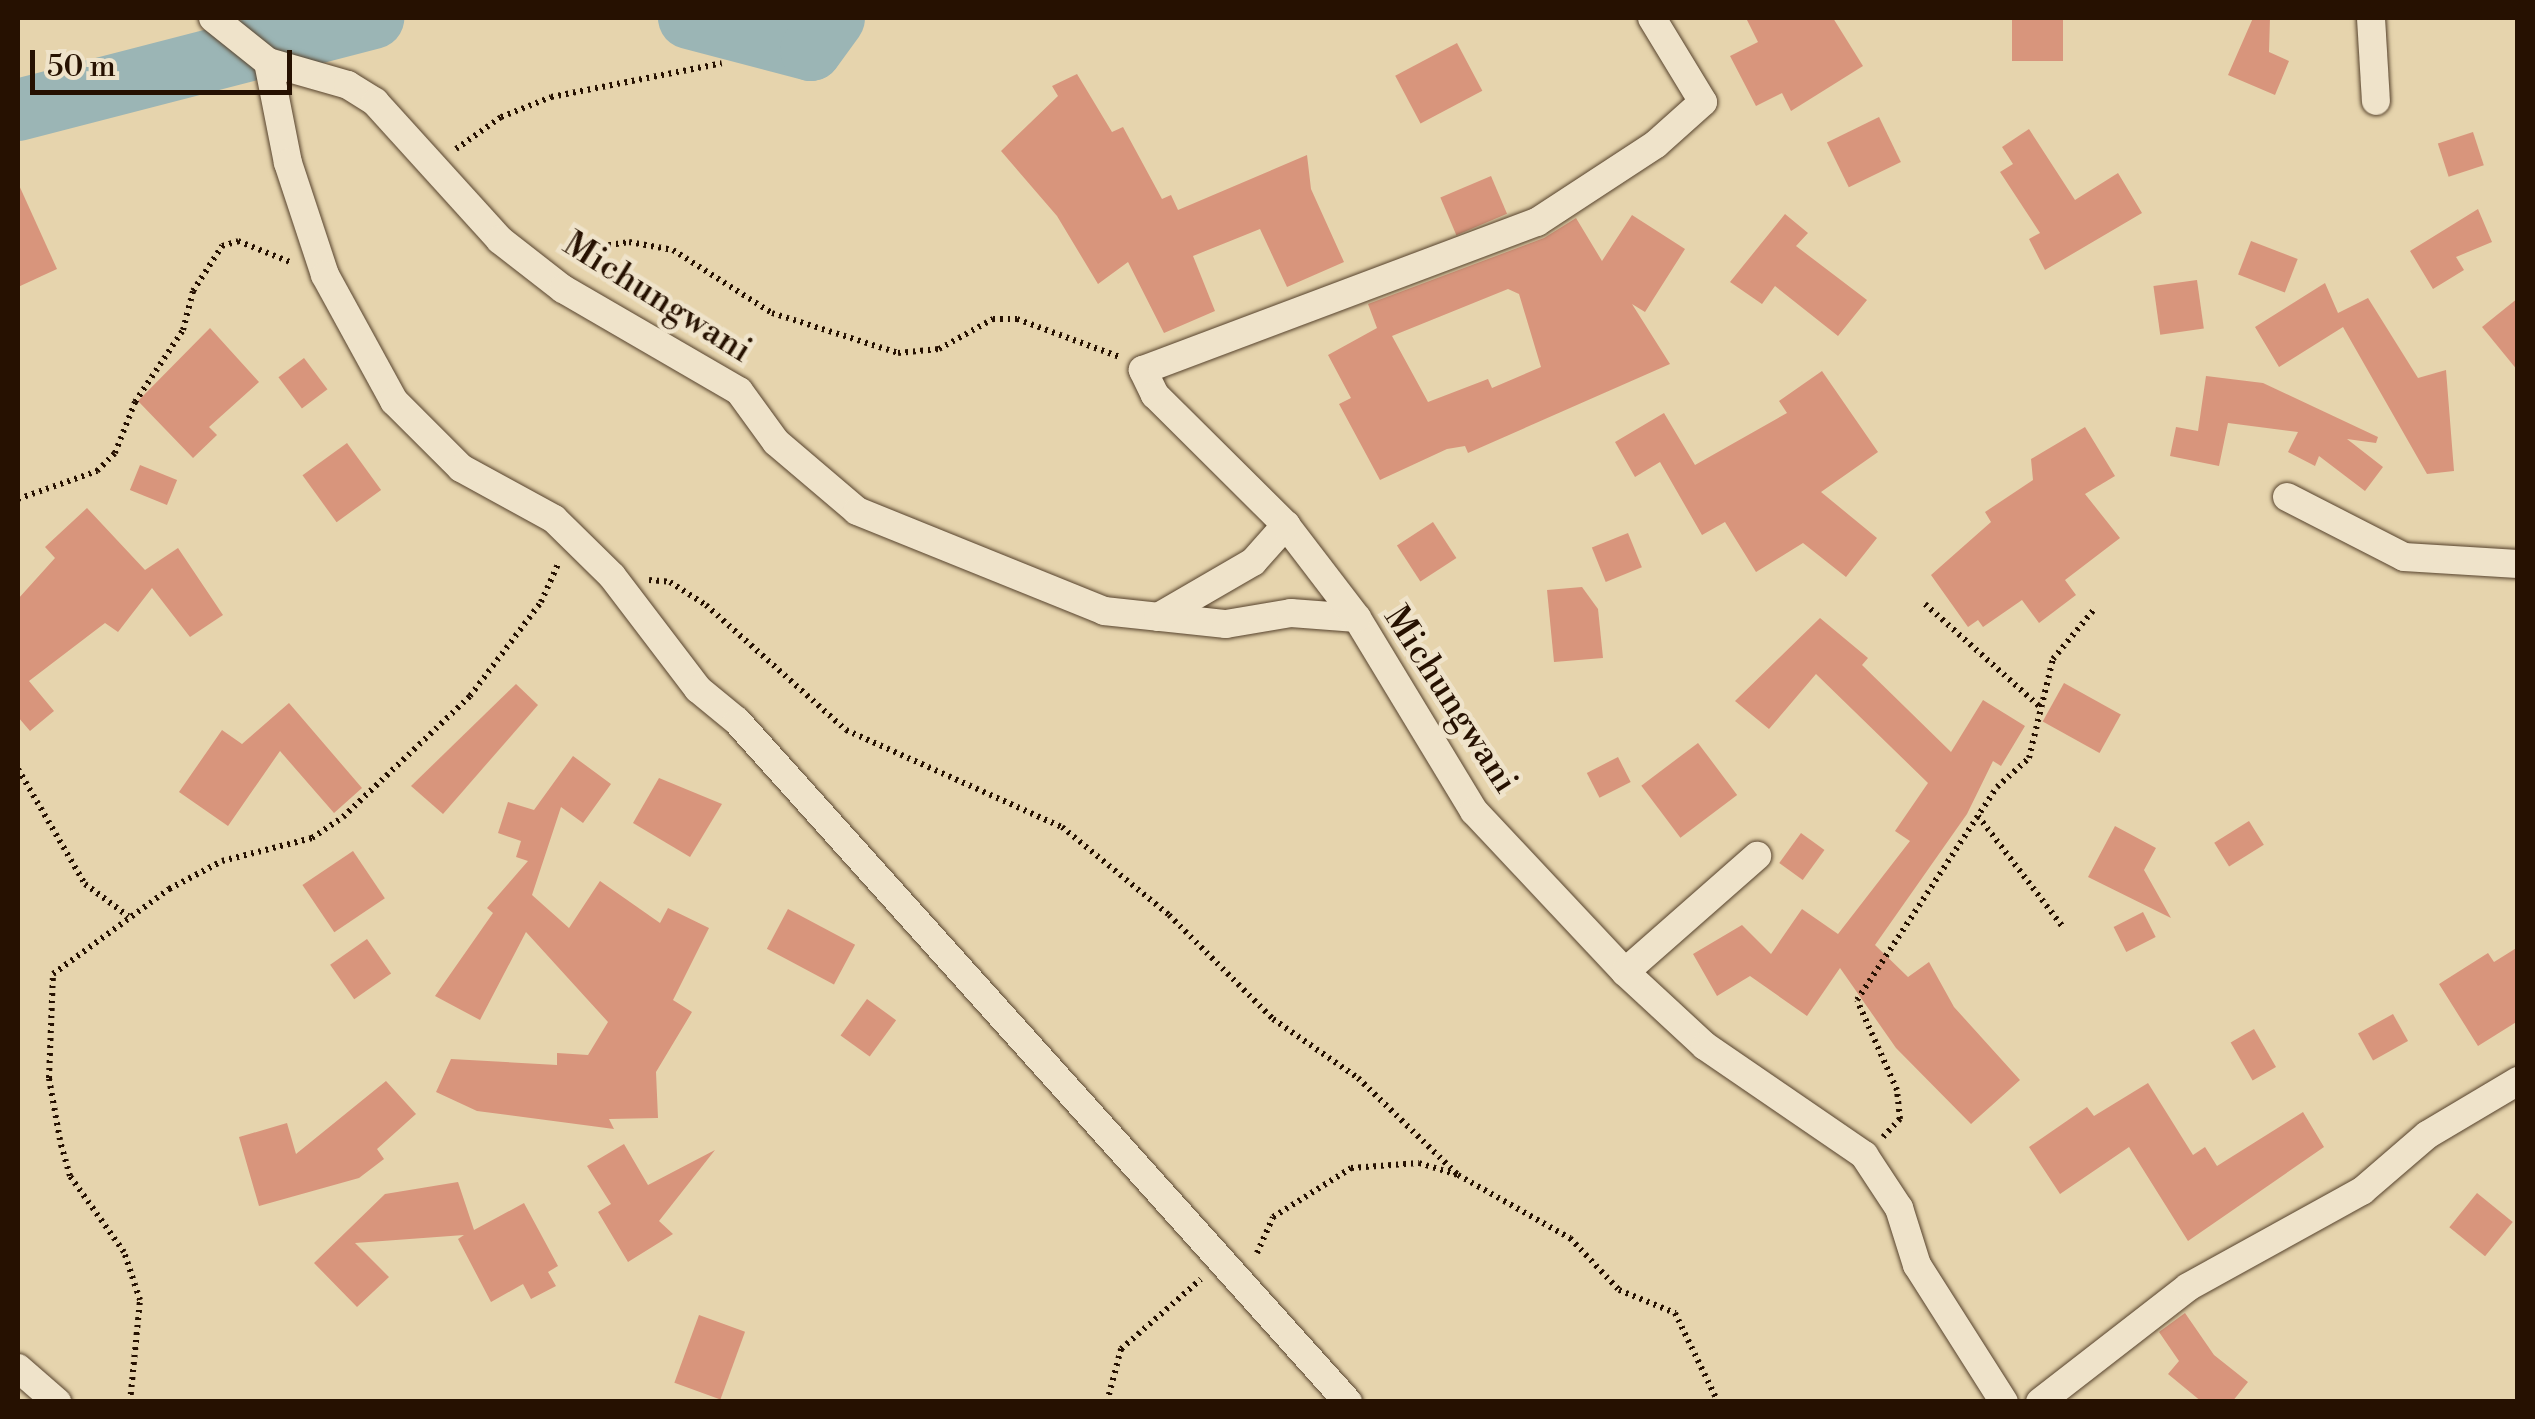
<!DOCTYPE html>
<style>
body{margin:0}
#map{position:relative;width:2535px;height:1419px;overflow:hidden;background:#e6d4ad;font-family:"Libre Bodoni",serif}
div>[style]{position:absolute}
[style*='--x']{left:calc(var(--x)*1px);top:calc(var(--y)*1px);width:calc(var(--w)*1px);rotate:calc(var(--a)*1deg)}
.river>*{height:62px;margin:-31px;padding:0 31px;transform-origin:31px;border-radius:31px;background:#9bb5b5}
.building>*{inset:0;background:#d8957c;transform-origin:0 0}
.path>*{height:6px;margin-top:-3px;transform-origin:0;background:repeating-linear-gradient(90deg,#261101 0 2.5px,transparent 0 7.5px)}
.roads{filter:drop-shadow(0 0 2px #56422c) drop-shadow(0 0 2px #56422c)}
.minor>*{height:28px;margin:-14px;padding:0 14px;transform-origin:14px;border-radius:14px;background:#efe3ca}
span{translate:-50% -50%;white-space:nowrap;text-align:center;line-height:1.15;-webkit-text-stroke:9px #efe3ca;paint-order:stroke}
.street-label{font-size:35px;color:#261101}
.frame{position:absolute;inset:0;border:20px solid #261101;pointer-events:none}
.scale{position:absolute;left:30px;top:50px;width:262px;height:45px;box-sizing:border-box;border:5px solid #261101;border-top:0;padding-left:12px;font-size:30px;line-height:35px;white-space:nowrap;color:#261101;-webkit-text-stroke:8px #efe3ca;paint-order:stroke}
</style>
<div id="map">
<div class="river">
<div style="--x:689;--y:18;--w:126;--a:14.7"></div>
<div style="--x:811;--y:50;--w:39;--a:-54"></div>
<div style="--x:18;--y:110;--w:367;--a:-14.5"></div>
</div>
<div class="building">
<div style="clip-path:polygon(1746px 18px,1833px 18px,1863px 66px,1791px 111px,1782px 93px,1756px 106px,1730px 56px,1758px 42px)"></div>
<div style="left:2012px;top:18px;width:51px;height:43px"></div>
<div style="clip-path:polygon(2253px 18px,2270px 18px,2269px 52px,2289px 61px,2275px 95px,2228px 75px)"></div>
<div style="left:1457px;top:43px;width:54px;height:70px;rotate:62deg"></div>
<div style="clip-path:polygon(1077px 74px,1112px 132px,1123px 127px,1162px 199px,1171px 195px,1178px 210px,1307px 155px,1311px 189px,1344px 262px,1287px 287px,1260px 229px,1193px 256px,1215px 311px,1164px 333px,1128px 262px,1098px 284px,1057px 216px,1001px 151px,1058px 96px,1052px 86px)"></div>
<div style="left:1879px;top:117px;width:50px;height:58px;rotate:64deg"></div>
<div style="clip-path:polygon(2029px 129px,2075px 200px,2118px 173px,2142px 213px,2045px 270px,2029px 239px,2040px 233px,2000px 172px,2013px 164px,2002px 147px)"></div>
<div style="left:2473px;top:132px;width:35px;height:37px;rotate:72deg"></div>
<div style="left:1491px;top:176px;width:41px;height:55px;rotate:67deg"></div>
<div style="clip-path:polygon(18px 183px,57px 269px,18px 287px)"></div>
<div style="clip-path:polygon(2478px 209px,2492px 242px,2456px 257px,2464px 270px,2433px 289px,2410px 251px)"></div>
<div style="clip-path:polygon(1785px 214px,1808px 233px,1796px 246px,1867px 300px,1838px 336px,1775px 286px,1762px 304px,1730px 282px)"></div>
<div style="clip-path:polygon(evenodd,1632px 215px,1685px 249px,1645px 312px,1632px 304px,1670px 364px,1468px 453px,1465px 446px,1447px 449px,1380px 480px,1339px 404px,1351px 398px,1328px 355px,1377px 328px,1368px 304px,1544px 238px,1576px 218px,1602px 261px,1632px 215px,1508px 289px,1519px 294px,1541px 367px,1492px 388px,1488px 379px,1428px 402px,1392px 336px,1508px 289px)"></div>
<div style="left:2251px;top:241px;width:50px;height:36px;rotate:21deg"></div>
<div style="left:2197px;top:280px;width:49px;height:44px;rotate:82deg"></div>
<div style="clip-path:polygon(2325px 283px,2338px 313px,2368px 298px,2418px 378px,2446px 370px,2454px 471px,2427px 474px,2343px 327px,2279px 367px,2255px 327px)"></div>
<div style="clip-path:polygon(2518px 298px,2518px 371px,2482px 327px)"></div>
<div style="clip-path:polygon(210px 328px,259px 382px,209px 427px,217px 435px,193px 458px,138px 401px)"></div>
<div style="left:304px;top:358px;width:39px;height:32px;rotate:53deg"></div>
<div style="clip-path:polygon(1822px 371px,1878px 452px,1821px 492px,1877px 538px,1846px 577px,1803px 543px,1756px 572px,1725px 522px,1702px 535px,1660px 462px,1635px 477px,1615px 442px,1664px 413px,1695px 465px,1787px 413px,1779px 401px)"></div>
<div style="clip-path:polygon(2206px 376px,2263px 383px,2378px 437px,2376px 443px,2347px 439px,2383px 467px,2365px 491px,2319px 456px,2315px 466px,2288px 452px,2298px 432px,2228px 423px,2219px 466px,2170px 456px,2176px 427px,2198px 431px)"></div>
<div style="clip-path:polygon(2085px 427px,2115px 476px,2085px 494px,2120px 538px,2065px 580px,2076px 595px,2039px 623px,2022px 600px,1983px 627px,1978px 620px,1968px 627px,1931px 575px,1991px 522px,1985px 512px,2033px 480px,2031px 459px)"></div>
<div style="left:347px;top:443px;width:58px;height:55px;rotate:54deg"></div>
<div style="left:140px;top:465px;width:40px;height:27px;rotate:22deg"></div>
<div style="clip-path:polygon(87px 508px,145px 570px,178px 548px,223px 615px,190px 637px,152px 588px,118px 632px,105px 623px,29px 681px,54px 711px,30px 731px,18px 717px,18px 599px,55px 558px,45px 547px)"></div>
<div style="left:1433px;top:522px;width:43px;height:43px;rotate:57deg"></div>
<div style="left:1628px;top:533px;width:37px;height:39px;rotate:68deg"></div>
<div style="clip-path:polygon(1582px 587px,1598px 609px,1603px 658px,1554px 662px,1547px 590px)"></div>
<div style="clip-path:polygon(1820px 618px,1868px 658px,1862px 665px,1951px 752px,1983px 700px,2025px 726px,2001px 766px,1993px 761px,1967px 814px,1875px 945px,1908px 977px,1929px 962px,1954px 1007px,2020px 1080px,1971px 1124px,1896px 1048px,1840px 968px,1807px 1016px,1750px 976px,1717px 996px,1693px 954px,1742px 925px,1771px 954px,1802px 909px,1838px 934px,1910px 841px,1895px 831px,1928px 783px,1816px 674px,1769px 729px,1735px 701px)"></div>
<div style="left:2064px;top:683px;width:65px;height:44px;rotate:29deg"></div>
<div style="clip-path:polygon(516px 684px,538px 705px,443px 814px,411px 786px)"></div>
<div style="clip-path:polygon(289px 703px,362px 788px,334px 813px,280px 751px,228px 826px,179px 792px,222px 730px,242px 744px)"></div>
<div style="left:1698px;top:743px;width:65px;height:71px;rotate:53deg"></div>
<div style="clip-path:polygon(573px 756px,611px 784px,583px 823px,561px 807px,532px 895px,569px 928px,600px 881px,660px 923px,668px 908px,709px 928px,673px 1000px,692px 1012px,656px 1072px,658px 1118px,609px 1119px,614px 1129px,477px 1111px,436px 1092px,451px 1059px,557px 1065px,557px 1053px,588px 1055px,608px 1022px,526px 932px,480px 1020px,435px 996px,493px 913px,487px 908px,528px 861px,516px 857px,521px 841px,498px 833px,508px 802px,534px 810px)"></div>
<div style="left:1618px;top:757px;width:28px;height:35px;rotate:63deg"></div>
<div style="clip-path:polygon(659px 778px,722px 804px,690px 857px,633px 823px)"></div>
<div style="left:2249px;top:821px;width:28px;height:41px;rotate:58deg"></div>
<div style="clip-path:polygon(2115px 826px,2156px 848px,2144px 870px,2171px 918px,2088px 877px)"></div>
<div style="left:1801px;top:833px;width:29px;height:37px;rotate:36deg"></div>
<div style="left:353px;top:851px;width:57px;height:61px;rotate:56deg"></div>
<div style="left:788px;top:909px;width:76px;height:45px;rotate:28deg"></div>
<div style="left:2143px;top:912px;width:28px;height:33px;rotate:63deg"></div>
<div style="left:367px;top:939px;width:42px;height:45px;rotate:55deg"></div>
<div style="clip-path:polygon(2518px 947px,2518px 1021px,2478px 1046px,2439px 984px,2488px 953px,2494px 962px)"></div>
<div style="left:867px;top:999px;width:36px;height:45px;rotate:36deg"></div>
<div style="left:2393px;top:1014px;width:31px;height:40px;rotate:61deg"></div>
<div style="left:2254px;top:1029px;width:44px;height:27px;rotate:60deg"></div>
<div style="clip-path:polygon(386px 1081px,416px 1114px,377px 1149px,384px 1159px,359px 1178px,259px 1206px,239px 1137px,287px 1123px,296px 1154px)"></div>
<div style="clip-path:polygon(2148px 1083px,2193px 1155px,2205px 1147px,2217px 1166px,2303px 1112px,2324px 1147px,2188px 1241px,2129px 1147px,2060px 1194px,2029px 1147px,2087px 1107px,2094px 1116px)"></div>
<div style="clip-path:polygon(624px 1144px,648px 1185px,715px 1150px,659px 1221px,673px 1234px,628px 1262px,598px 1212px,611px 1204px,587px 1166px)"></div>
<div style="clip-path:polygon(458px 1182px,474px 1230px,524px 1203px,558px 1266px,548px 1272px,556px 1286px,531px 1299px,523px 1284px,491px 1302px,458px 1239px,464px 1235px,355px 1243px,389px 1277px,357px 1307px,314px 1263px,385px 1194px)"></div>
<div style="left:2477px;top:1193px;width:46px;height:44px;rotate:39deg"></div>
<div style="clip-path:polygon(2185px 1313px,2214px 1355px,2248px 1382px,2232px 1402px,2202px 1402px,2168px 1374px,2179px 1361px,2159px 1332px)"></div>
<div style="left:699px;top:1315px;width:49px;height:72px;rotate:20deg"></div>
</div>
<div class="path">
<div style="--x:456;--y:149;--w:55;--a:-35.4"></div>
<div style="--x:501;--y:117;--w:54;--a:-21.8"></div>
<div style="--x:551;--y:97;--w:174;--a:-11.2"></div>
<div style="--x:564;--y:252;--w:66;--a:-8.7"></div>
<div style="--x:629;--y:242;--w:45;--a:10.3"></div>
<div style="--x:673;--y:250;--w:117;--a:32.5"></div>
<div style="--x:772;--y:313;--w:132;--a:17.6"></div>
<div style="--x:898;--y:353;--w:41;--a:-5.6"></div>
<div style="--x:939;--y:349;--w:62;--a:-29.1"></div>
<div style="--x:993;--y:319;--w:24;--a:0"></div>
<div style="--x:1017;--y:319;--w:110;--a:20.3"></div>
<div style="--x:18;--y:499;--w:84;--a:-19.5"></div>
<div style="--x:97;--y:471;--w:25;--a:-45"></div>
<div style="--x:115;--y:453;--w:55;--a:-68.6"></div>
<div style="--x:135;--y:402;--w:87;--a:-56.3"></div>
<div style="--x:183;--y:330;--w:40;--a:-75.6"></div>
<div style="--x:193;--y:291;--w:54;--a:-57.2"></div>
<div style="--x:222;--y:246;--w:17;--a:-17"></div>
<div style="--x:238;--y:241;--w:56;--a:22"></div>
<div style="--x:649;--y:580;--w:21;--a:5"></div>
<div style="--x:670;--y:582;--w:43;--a:32.6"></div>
<div style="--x:706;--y:605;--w:188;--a:41.8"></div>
<div style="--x:846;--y:730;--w:237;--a:24.2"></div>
<div style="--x:1062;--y:827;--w:139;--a:39.4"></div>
<div style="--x:1169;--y:915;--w:147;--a:45"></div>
<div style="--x:1273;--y:1019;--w:103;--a:34.8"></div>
<div style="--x:1358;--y:1078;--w:139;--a:44.1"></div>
<div style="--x:1925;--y:604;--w:153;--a:41.8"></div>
<div style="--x:18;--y:769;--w:133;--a:59.8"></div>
<div style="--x:85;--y:884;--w:54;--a:36.7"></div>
<div style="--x:1978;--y:816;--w:138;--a:52.6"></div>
<div style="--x:1883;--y:1137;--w:25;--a:-47"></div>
<div style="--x:1900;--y:1119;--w:29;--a:-96"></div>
<div style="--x:1897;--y:1090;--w:98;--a:-114"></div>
<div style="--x:1857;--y:1000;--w:255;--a:-56.7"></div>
<div style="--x:1997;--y:787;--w:43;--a:-42.2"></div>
<div style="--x:2029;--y:758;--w:102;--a:-76.4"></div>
<div style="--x:2053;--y:659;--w:67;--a:-50.4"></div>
<div style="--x:1257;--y:1253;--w:39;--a:-66"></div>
<div style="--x:1273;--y:1217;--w:92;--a:-32.1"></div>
<div style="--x:1351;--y:1168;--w:68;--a:-4.2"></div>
<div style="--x:1419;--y:1163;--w:41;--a:17.1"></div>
<div style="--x:1458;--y:1175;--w:129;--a:29.4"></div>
<div style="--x:1570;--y:1238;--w:71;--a:46.7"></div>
<div style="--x:1619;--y:1290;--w:61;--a:22.3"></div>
<div style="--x:1675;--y:1313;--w:99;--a:64.2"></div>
<div style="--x:130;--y:1402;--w:102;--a:-84.4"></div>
<div style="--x:140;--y:1300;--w:51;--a:-108.4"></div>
<div style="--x:124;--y:1252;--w:93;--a:-125.4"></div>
<div style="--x:70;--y:1176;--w:37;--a:-106"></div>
<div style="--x:60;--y:1140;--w:63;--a:-100.1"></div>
<div style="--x:49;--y:1078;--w:104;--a:-87.8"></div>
<div style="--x:53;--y:974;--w:144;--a:-36.2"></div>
<div style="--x:169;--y:889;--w:60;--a:-27.8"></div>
<div style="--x:222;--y:861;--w:93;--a:-14.3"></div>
<div style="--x:312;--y:838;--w:37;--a:-34"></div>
<div style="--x:343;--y:817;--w:175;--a:-43.6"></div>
<div style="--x:470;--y:696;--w:118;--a:-52.9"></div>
<div style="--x:541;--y:602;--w:44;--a:-65.8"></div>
<div style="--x:1107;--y:1402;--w:55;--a:-75.2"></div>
<div style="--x:1121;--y:1349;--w:106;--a:-41.2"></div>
</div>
<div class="roads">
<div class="minor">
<div style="--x:213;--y:18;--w:70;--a:38.7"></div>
<div style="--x:268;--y:62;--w:103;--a:78.8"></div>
<div style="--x:288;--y:163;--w:118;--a:71.7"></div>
<div style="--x:325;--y:275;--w:144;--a:61.3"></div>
<div style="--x:394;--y:401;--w:95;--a:45"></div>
<div style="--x:461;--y:468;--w:106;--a:28.7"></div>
<div style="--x:554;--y:519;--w:81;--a:44.5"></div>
<div style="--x:612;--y:576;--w:142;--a:52.7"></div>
<div style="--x:698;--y:689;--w:50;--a:39.4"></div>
<div style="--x:737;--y:721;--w:915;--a:48.1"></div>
<div style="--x:2371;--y:18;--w:83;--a:86.6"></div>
<div style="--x:268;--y:62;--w:83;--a:16"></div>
<div style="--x:348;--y:85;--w:32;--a:32"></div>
<div style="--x:375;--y:102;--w:186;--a:47.8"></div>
<div style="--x:500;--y:240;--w:80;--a:37.9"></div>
<div style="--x:563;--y:289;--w:203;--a:30.1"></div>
<div style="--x:739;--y:391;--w:63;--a:54"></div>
<div style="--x:776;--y:442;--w:106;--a:40.4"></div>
<div style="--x:857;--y:511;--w:266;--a:22"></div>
<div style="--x:1104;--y:611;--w:123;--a:6.1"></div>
<div style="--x:1226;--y:624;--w:66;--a:-9.6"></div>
<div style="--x:1291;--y:613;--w:66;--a:4.3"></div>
<div style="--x:1357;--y:618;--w:226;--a:58.8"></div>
<div style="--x:1474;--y:811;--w:221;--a:46.8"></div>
<div style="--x:1625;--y:972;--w:109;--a:42.8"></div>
<div style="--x:1705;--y:1046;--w:193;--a:34.4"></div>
<div style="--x:1864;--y:1155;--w:64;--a:56.6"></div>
<div style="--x:1899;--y:1208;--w:60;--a:72.5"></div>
<div style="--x:1917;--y:1265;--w:162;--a:57.6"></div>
<div style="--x:2287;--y:497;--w:131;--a:27.1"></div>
<div style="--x:2404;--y:557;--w:114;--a:3.5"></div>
<div style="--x:1158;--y:617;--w:110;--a:-30.1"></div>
<div style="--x:1253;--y:562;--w:50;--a:-48.3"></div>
<div style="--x:1357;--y:618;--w:117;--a:-127.4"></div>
<div style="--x:1286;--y:525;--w:185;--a:-135.2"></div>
<div style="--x:1155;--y:395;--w:28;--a:-116"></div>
<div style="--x:1143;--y:370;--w:421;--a:-20.6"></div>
<div style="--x:1537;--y:222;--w:142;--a:-33.2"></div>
<div style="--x:1656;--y:144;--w:63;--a:-41.8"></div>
<div style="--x:1703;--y:102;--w:98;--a:-121.3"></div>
<div style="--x:1625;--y:972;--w:176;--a:-41.3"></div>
<div style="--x:18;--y:1368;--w:52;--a:41.1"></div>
<div style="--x:2040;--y:1402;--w:187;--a:-37.8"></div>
<div style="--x:2188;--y:1287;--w:199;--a:-28.9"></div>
<div style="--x:2362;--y:1191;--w:86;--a:-40.7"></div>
<div style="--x:2427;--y:1135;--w:106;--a:-30.7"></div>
</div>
</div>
<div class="street-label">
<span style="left:657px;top:298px;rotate:32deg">Michungwani</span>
<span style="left:1450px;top:700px;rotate:57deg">Michungwani</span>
</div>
<div class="frame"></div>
<div class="scale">50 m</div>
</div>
